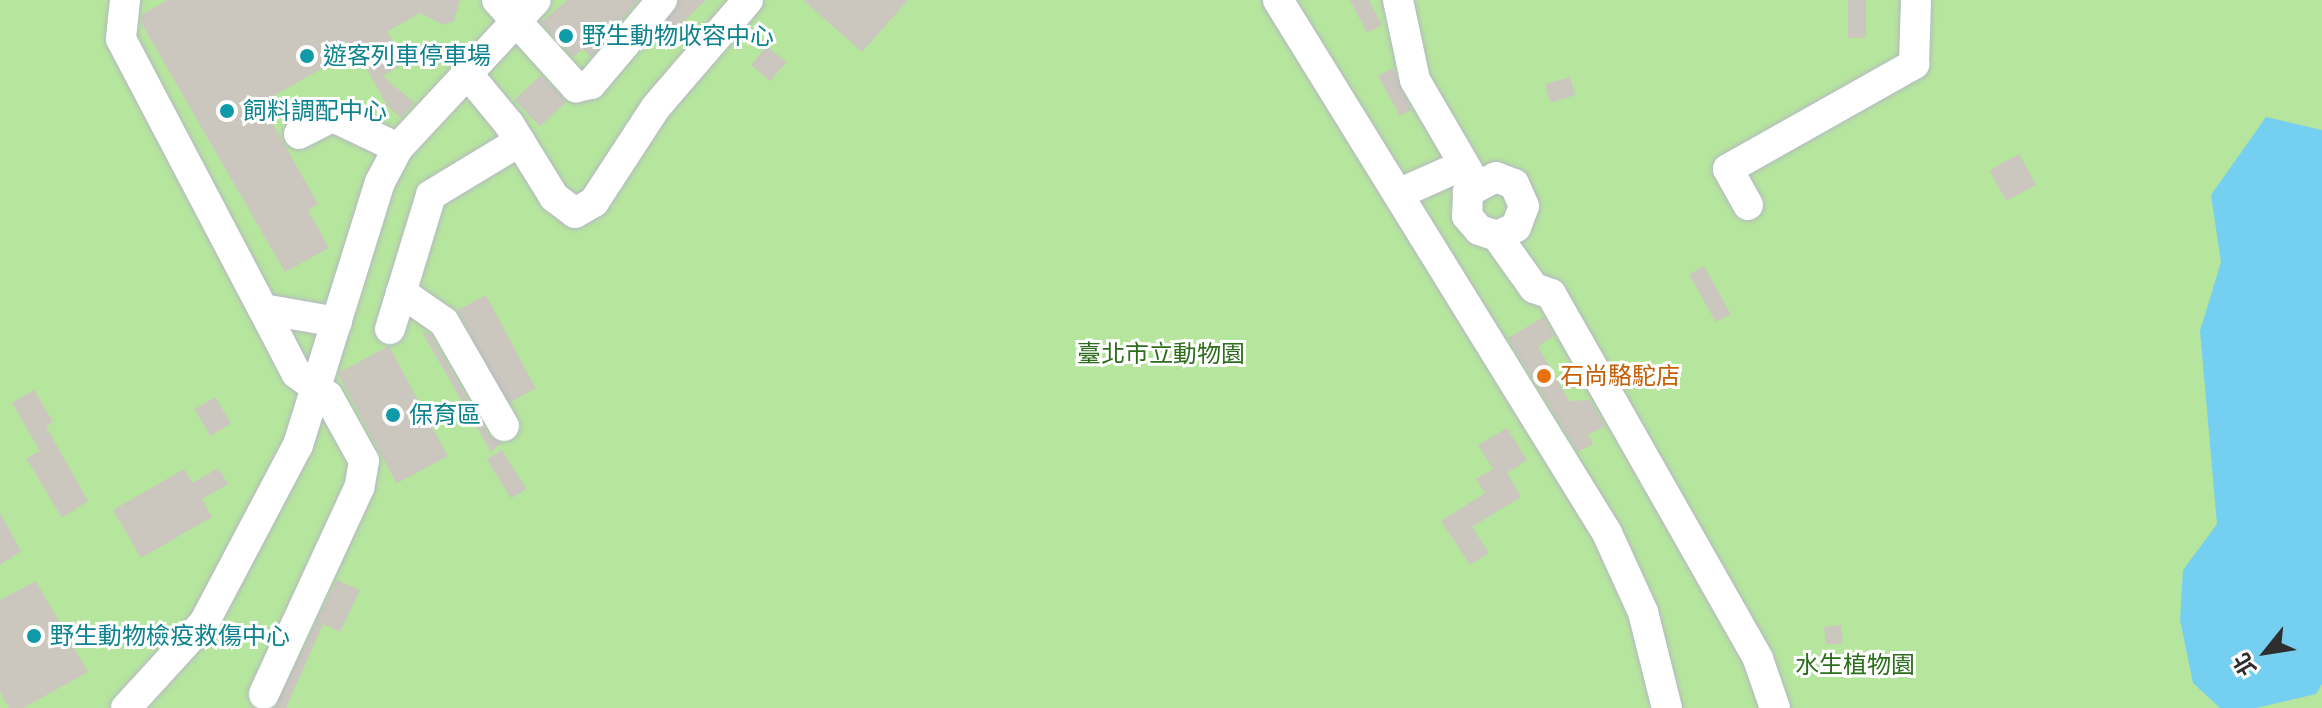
<!DOCTYPE html>
<meta charset="utf-8">
<style>
body{margin:0}
#map{position:relative;width:2322px;height:708px;overflow:hidden;background:#efe9e1;font-family:Helvetica,"Noto Sans TC",sans-serif}
div>[style]{position:absolute}
[style*='--x']{left:calc(var(--x)*1px);top:calc(var(--y)*1px);width:calc(var(--w)*1px);rotate:calc(var(--a)*1deg)}
.green>*{inset:0;background:#b6e59e;transform-origin:0 0}
.water>*{inset:0;background:#75cff0}
.building>*{inset:0;background:#cbc7bf;transform-origin:0 0}
.roads{filter:drop-shadow(0 0 2px #b4b7c1) drop-shadow(0 0 2px #b4b7c1)}
.minor>*{height:30px;margin:-15px;padding:0 15px;transform-origin:15px;border-radius:15px;background:#fff}
.dots>*{width:22px;height:22px;translate:-50% -50%;box-sizing:border-box;border:4px solid #fff;border-radius:50%}
span{translate:-50% -50%;white-space:nowrap;text-align:center;line-height:1.15;-webkit-text-stroke:6px #fff;paint-order:stroke}
.culture-label{font-size:24px;color:#0d838f}
.left{translate:0 -50%;text-align:left}
.park-label{font-size:24px;color:#2c6e1b}
.food-label{font-size:24px;color:#c56008}
.north{position:absolute;left:2226px;top:612px;width:80px;height:80px;-webkit-text-stroke:6px #fff;paint-order:stroke;rotate:240deg;font-size:22px;font-weight:700;line-height:32px;text-align:center;color:#2e2e2e}
.north::after{content:'';display:block;margin:auto;width:28px;height:36px;background:#2e2e2e;clip-path:polygon(50% 0,100% 100%,50% 72%,0 100%)}
</style>
<div id="map">
<div class="green">
<div style="left:0;top:0;width:2322px;height:708px"></div>
</div>
<div class="water">
<div style="clip-path:polygon(2266px 117px,2322px 130px,2322px 684px,2316px 694px,2256px 708px,2220px 708px,2193px 683px,2180px 620px,2183px 570px,2217px 524px,2200px 331px,2221px 262px,2211px 195px)"></div>
</div>
<div class="building">
<div style="clip-path:polygon(167px 0,460px 0,454px 21px,444px 25px,420px 13px,387px 32px,406px 62px,383px 76px,414px 103px,401px 118px,387px 106px,356px 49px,261px 103px,318px 204px,308px 210px,329px 248px,285px 272px,141px 23px,142px 15px)"></div>
<div style="clip-path:polygon(568px 0,638px 0,591px 57px,583px 49px,573px 57px,541px 22px)"></div>
<div style="clip-path:polygon(680px 0,706px 0,664px 41px,657px 34px)"></div>
<div style="clip-path:polygon(803px 0,908px 0,862px 52px)"></div>
<div style="clip-path:polygon(1350px 0,1369px 0,1382px 25px,1367px 33px)"></div>
<div style="left:1848px;top:0;width:18px;height:38px"></div>
<div style="left:767px;top:46px;width:25px;height:25px;rotate:40deg"></div>
<div style="clip-path:polygon(1393px 68px,1411px 110px,1400px 116px,1378px 76px)"></div>
<div style="left:541px;top:75px;width:37px;height:36px;rotate:47deg"></div>
<div style="left:1570px;top:77px;width:19px;height:26px;rotate:74deg"></div>
<div style="left:2019px;top:154px;width:35px;height:34px;rotate:61deg"></div>
<div style="left:1704px;top:266px;width:55px;height:17px;rotate:61deg"></div>
<div style="left:486px;top:295px;width:106px;height:32px;rotate:62deg"></div>
<div style="clip-path:polygon(1543px 317px,1554px 336px,1538px 346px,1569px 401px,1590px 400px,1605px 426px,1588px 435px,1593px 444px,1578px 452px,1508px 338px)"></div>
<div style="clip-path:polygon(422px 332px,430px 334px,488px 435px,501px 443px,491px 452px)"></div>
<div style="left:389px;top:346px;width:125px;height:58px;rotate:62deg"></div>
<div style="clip-path:polygon(34px 390px,53px 422px,46px 426px,88px 501px,62px 518px,26px 458px,40px 451px,12px 403px)"></div>
<div style="left:215px;top:397px;width:31px;height:24px;rotate:59deg"></div>
<div style="clip-path:polygon(1507px 428px,1527px 460px,1507px 473px,1521px 497px,1472px 527px,1489px 553px,1470px 565px,1441px 521px,1485px 493px,1476px 479px,1493px 469px,1478px 445px)"></div>
<div style="left:502px;top:450px;width:46px;height:18px;rotate:58deg"></div>
<div style="clip-path:polygon(218px 468px,228px 484px,202px 499px,212px 517px,141px 558px,113px 510px,184px 469px,193px 483px)"></div>
<div style="clip-path:polygon(0 513px,21px 551px,0 565px)"></div>
<div style="clip-path:polygon(337px 580px,360px 590px,340px 632px,323px 624px,286px 708px,275px 708px)"></div>
<div style="clip-path:polygon(36px 581px,88px 672px,23px 708px,9px 708px,0 692px,0 600px)"></div>
<div style="left:1841px;top:625px;width:18px;height:17px;rotate:84deg"></div>
</div>
<div class="roads">
<div class="minor">
<div style="--x:125;--y:0;--w:39;--a:96"></div>
<div style="--x:121;--y:39;--w:305;--a:62.3"></div>
<div style="--x:263;--y:309;--w:75;--a:10"></div>
<div style="--x:497;--y:0;--w:118;--a:47.8"></div>
<div style="--x:576;--y:87;--w:15;--a:-11"></div>
<div style="--x:591;--y:84;--w:110;--a:-49.8"></div>
<div style="--x:1278;--y:0;--w:626;--a:58.31"></div>
<div style="--x:1607;--y:533;--w:87;--a:65.5"></div>
<div style="--x:1643;--y:612;--w:99;--a:76"></div>
<div style="--x:1398;--y:0;--w:82;--a:78"></div>
<div style="--x:1415;--y:80;--w:121;--a:59.8"></div>
<div style="--x:466;--y:72;--w:67;--a:50.4"></div>
<div style="--x:509;--y:124;--w:86;--a:58.3"></div>
<div style="--x:554;--y:197;--w:26;--a:37"></div>
<div style="--x:575;--y:213;--w:22;--a:-30"></div>
<div style="--x:594;--y:202;--w:113;--a:-56.9"></div>
<div style="--x:656;--y:107;--w:141;--a:-49.3"></div>
<div style="--x:299;--y:134;--w:38;--a:-27"></div>
<div style="--x:333;--y:117;--w:72;--a:25.5"></div>
<div style="--x:1398;--y:194;--w:71;--a:-24"></div>
<div style="--x:1748;--y:205;--w:41;--a:-119.1"></div>
<div style="--x:1728;--y:169;--w:214;--a:-29.4"></div>
<div style="--x:1914;--y:64;--w:64;--a:-88.2"></div>
<div style="--x:1497;--y:236;--w:21;--a:-25"></div>
<div style="--x:1516;--y:227;--w:22;--a:-69"></div>
<div style="--x:1524;--y:206;--w:24;--a:-114"></div>
<div style="--x:1514;--y:184;--w:19;--a:-159"></div>
<div style="--x:1496;--y:177;--w:32;--a:152"></div>
<div style="--x:1468;--y:192;--w:24;--a:92"></div>
<div style="--x:1467;--y:216;--w:18;--a:49"></div>
<div style="--x:1479;--y:230;--w:19;--a:18"></div>
<div style="--x:1497;--y:236;--w:64;--a:54.6"></div>
<div style="--x:1534;--y:288;--w:18;--a:19"></div>
<div style="--x:1551;--y:294;--w:420;--a:60.4"></div>
<div style="--x:1758;--y:659;--w:52;--a:70.9"></div>
<div style="--x:401;--y:292;--w:52;--a:34.9"></div>
<div style="--x:444;--y:322;--w:120;--a:60"></div>
<div style="--x:263;--y:309;--w:72;--a:62.7"></div>
<div style="--x:296;--y:373;--w:39;--a:36"></div>
<div style="--x:328;--y:396;--w:74;--a:61"></div>
<div style="--x:364;--y:461;--w:27;--a:100"></div>
<div style="--x:359;--y:488;--w:227;--a:114.8"></div>
<div style="--x:390;--y:329;--w:140;--a:-73"></div>
<div style="--x:431;--y:195;--w:104;--a:-31.2"></div>
<div style="--x:126;--y:708;--w:115;--a:-47.5"></div>
<div style="--x:204;--y:623;--w:201;--a:-62.2"></div>
<div style="--x:298;--y:445;--w:275;--a:-72.7"></div>
<div style="--x:380;--y:182;--w:38;--a:-62"></div>
<div style="--x:398;--y:148;--w:202;--a:-47"></div>
</div>
</div>
<div class="dots">
<div style="left:566px;top:36px;background:#0f9aa8"></div>
<div style="left:307px;top:56px;background:#0f9aa8"></div>
<div style="left:227px;top:111px;background:#0f9aa8"></div>
<div style="left:1544px;top:376px;background:#e8710a"></div>
<div style="left:393px;top:415px;background:#0f9aa8"></div>
<div style="left:34px;top:636px;background:#0f9aa8"></div>
</div>
<div class="culture-label">
<span class="left" style="left:582px;top:36px">野生動物收容中心</span>
<span class="left" style="left:323px;top:56px">遊客列車停車場</span>
<span class="left" style="left:243px;top:111px">飼料調配中心</span>
<span class="left" style="left:409px;top:415px">保育區</span>
<span class="left" style="left:50px;top:636px">野生動物檢疫救傷中心</span>
</div>
<div class="park-label">
<span style="left:1161px;top:354px">臺北市立動物園</span>
<span style="left:1855px;top:665px">水生植物園</span>
</div>
<div class="food-label">
<span class="left" style="left:1560px;top:376px">石尚駱駝店</span>
</div>
<div class="north">北</div>
</div>
